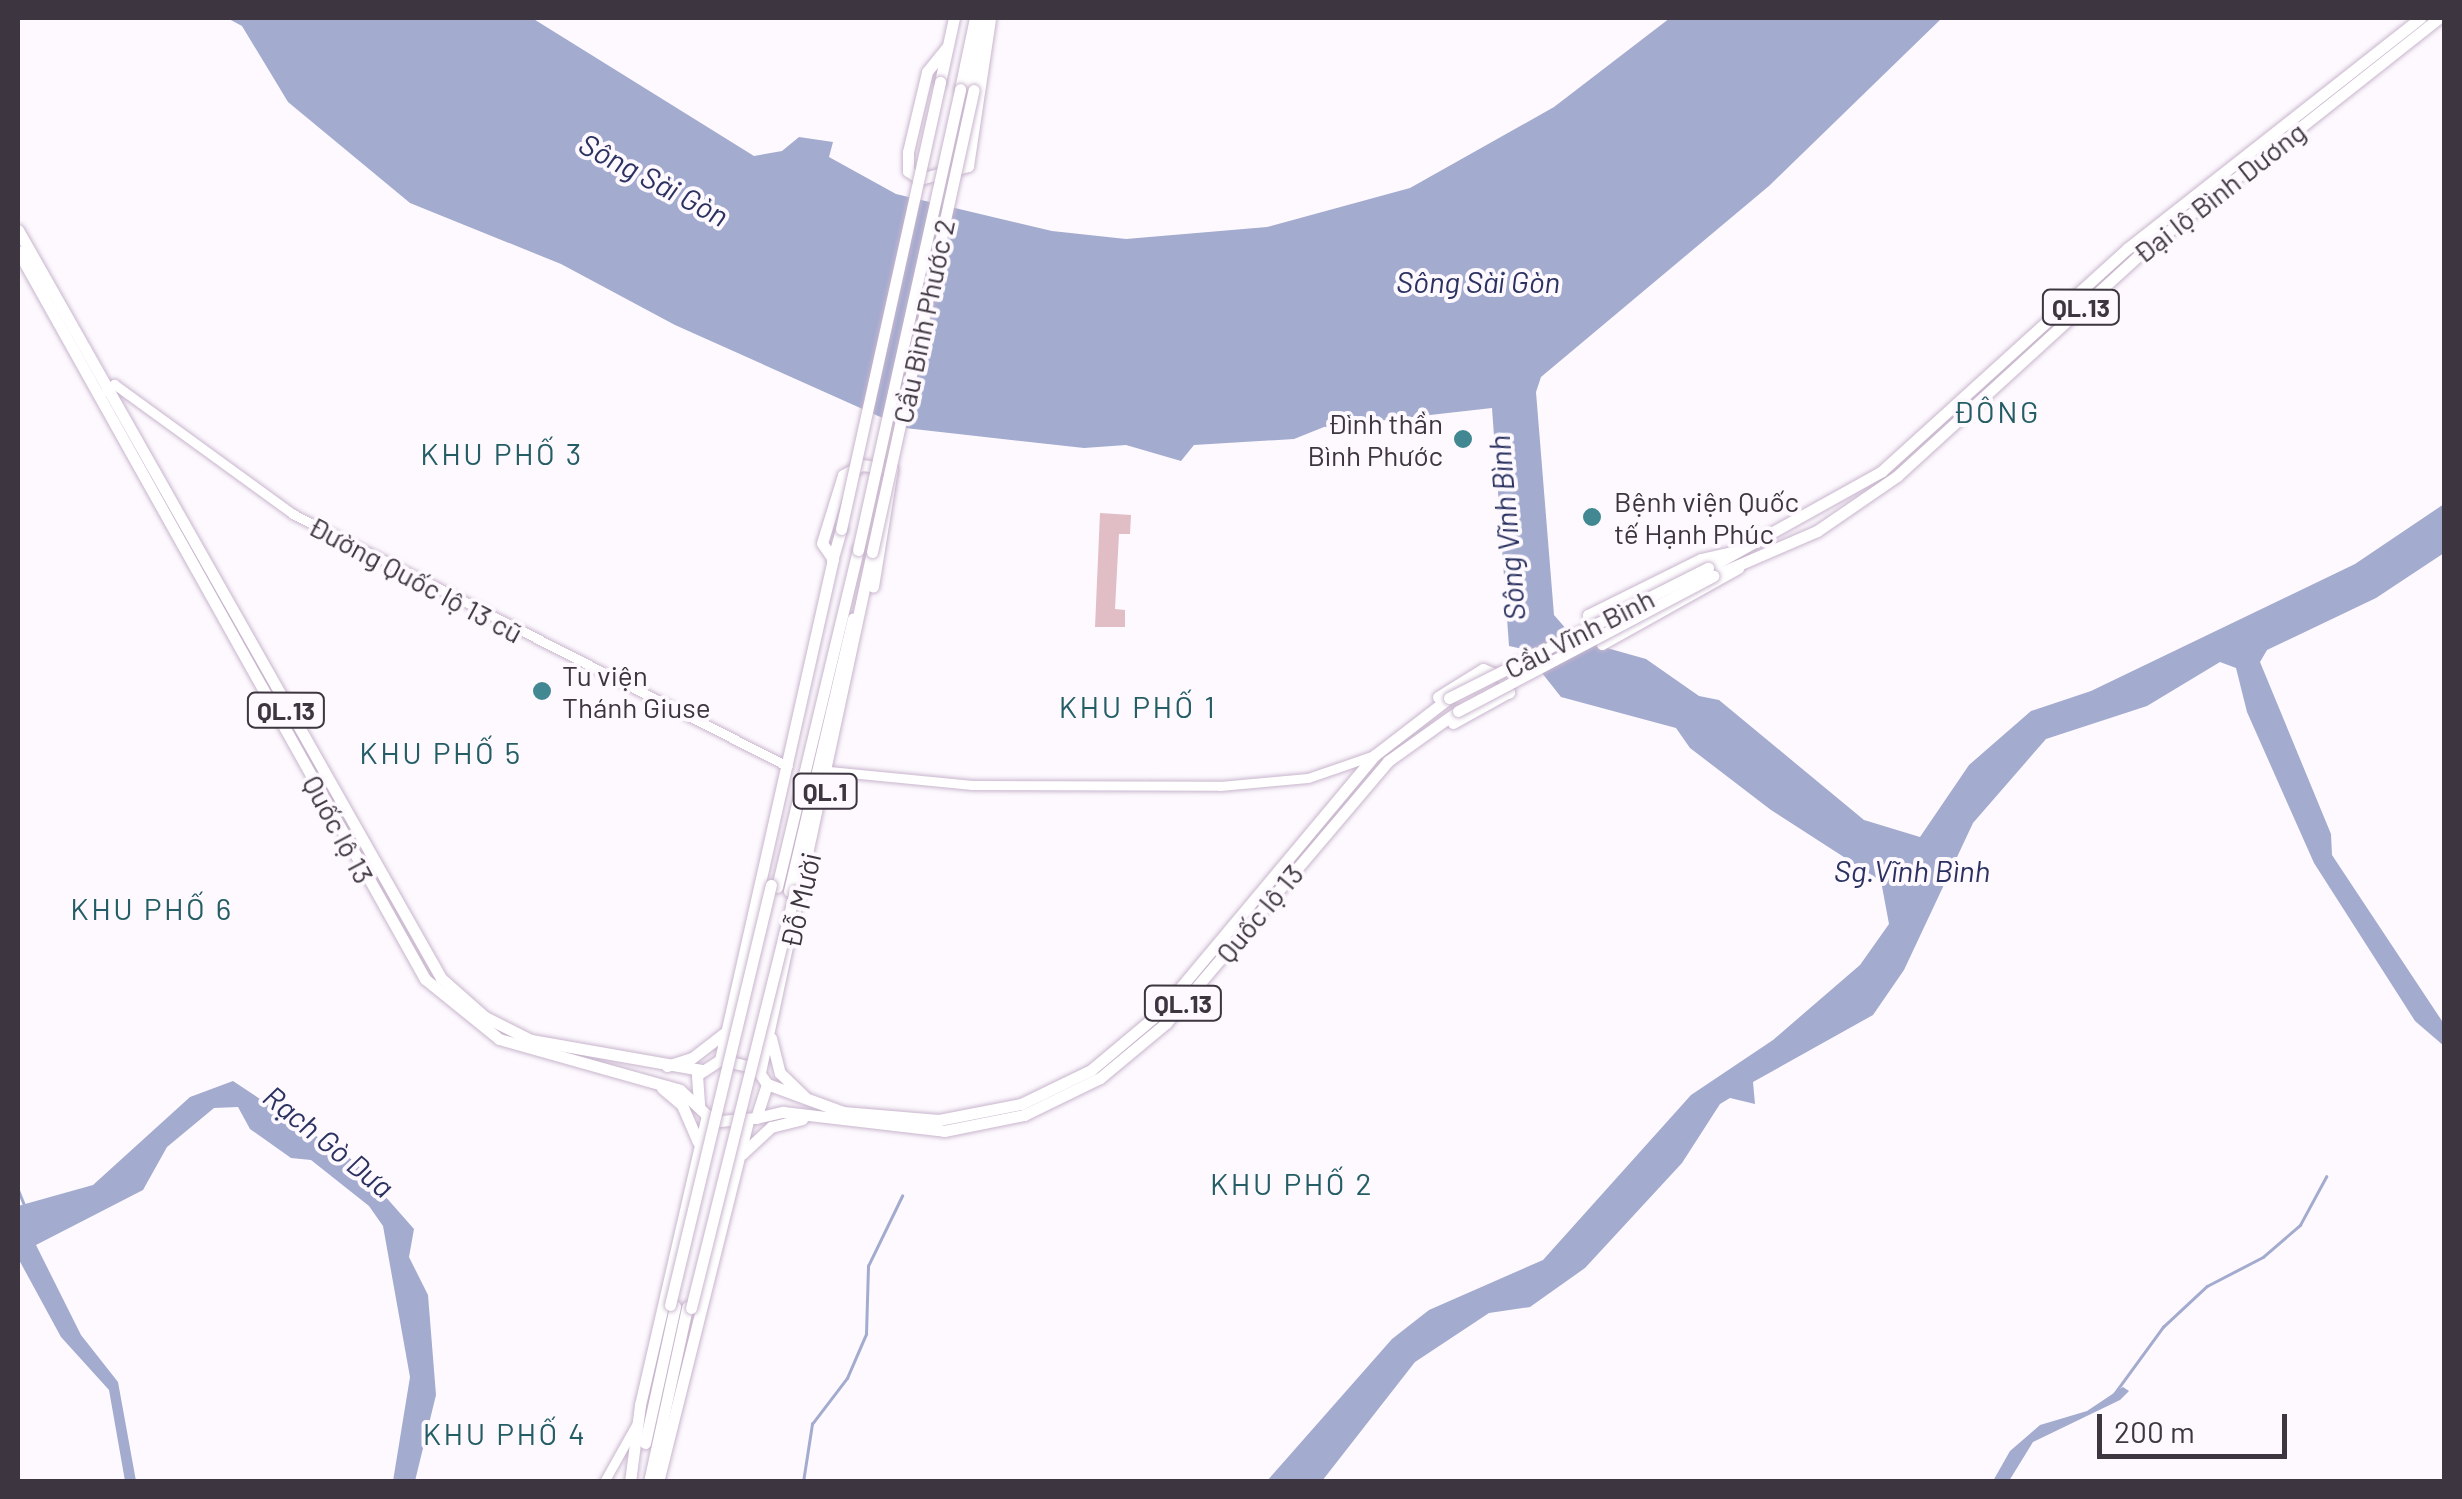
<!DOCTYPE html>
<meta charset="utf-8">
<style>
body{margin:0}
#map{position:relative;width:2462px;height:1499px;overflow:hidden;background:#fdf9fe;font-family:Barlow,sans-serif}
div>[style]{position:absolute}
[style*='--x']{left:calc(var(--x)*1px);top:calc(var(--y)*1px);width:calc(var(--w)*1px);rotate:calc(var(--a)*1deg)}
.green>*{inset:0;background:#e1bec5}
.water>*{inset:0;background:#a3abcf}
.stream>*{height:2.5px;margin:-1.25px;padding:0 1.25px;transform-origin:1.25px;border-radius:1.25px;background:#a3abcf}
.roads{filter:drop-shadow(0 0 2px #c8b5cd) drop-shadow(0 0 2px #c8b5cd)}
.secondary>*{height:9px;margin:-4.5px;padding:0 4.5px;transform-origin:4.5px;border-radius:4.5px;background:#fff}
.highway>*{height:11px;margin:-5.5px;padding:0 5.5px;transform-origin:5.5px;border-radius:5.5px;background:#fff}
.bridges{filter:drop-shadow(0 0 2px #c8b5cd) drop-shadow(0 0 2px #c8b5cd)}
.highway-bridge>*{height:11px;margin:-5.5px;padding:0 5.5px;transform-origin:5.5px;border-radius:5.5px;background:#fff}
.dots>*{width:28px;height:28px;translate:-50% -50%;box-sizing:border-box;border:5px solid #fdf9fe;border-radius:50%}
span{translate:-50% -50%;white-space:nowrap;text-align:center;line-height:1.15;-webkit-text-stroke:8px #fdf9fe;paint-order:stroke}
.shield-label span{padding:2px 8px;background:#fdf9fe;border:2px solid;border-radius:8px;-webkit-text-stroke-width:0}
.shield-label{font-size:25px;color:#3d353f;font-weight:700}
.street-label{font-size:28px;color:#3d353f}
.poi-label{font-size:28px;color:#3d353f}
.right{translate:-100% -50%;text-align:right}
.left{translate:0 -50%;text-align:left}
.water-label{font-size:30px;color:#2b3261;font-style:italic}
.neighbourhood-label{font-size:30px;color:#245d65;letter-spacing:2.5px}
.frame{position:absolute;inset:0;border:20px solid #3d353f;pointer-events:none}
.scale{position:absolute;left:2097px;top:1414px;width:190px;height:45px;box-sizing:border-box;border:5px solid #3d353f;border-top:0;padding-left:12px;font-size:30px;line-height:35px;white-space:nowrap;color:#3d353f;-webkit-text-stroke:8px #fdf9fe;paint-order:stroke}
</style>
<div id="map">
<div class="green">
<div style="clip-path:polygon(1100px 513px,1131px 515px,1130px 534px,1119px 534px,1117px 571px,1115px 609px,1125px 610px,1125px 627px,1095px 627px)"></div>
</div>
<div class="water">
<div style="clip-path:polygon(227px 18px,532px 18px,754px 156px,782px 151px,799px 137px,833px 142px,829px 157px,896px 194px,1052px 231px,1126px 239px,1267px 227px,1410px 188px,1554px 107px,1670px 18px,1942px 18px,1769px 186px,1541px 377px,1536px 392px,1554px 615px,1575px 639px,1646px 659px,1699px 696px,1719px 700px,1864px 820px,1920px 837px,1969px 765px,2031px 711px,2091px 691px,2355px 564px,2444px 504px,2444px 553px,2376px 598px,2267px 650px,2260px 662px,2331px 834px,2332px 855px,2444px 1024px,2444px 1046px,2415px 1021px,2314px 863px,2247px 712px,2236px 668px,2220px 662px,2147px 706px,2046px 739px,1973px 823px,1904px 970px,1873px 1015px,1753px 1082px,1755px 1104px,1730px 1098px,1720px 1104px,1682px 1163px,1585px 1268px,1530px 1307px,1489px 1313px,1415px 1362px,1322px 1481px,1267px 1481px,1392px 1339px,1429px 1310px,1543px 1260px,1691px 1095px,1773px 1040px,1860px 965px,1889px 924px,1881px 881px,1771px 810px,1690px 748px,1676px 728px,1561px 697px,1523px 649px,1509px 646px,1492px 408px,1324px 427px,1294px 439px,1194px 445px,1181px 461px,1126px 445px,1084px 448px,905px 428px,675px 325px,561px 264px,410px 203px,288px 102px,242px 26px)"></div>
<div style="clip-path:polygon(233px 1081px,354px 1161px,414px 1229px,409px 1257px,428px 1295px,436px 1395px,415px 1481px,393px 1481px,410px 1377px,383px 1226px,369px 1206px,311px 1160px,291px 1158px,250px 1129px,238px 1107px,214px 1108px,167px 1147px,143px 1190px,36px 1245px,81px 1335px,118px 1382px,136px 1481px,125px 1481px,109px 1390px,61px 1337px,18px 1258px,18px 1206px,93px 1185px,190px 1097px)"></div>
<div style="clip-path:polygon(2123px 1387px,2129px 1391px,2120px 1400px,2033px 1442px,2009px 1481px,1993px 1481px,2010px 1451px,2040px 1425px,2087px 1411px)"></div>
</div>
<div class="stream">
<div style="--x:18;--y:1189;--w:18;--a:68"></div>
<div style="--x:2109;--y:1401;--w:92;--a:-53.9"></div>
<div style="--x:2163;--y:1327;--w:60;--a:-43"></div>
<div style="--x:2207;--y:1286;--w:63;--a:-27.4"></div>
<div style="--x:2263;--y:1257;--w:49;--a:-40.9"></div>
<div style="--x:2300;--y:1225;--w:55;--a:-61.6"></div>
<div style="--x:803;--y:1482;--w:59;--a:-81.2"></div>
<div style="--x:812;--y:1424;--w:58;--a:-52.7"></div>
<div style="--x:847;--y:1378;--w:48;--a:-66.6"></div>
<div style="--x:866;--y:1334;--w:68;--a:-88.3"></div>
<div style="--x:868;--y:1266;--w:78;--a:-64.1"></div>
</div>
<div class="roads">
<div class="secondary">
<div style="--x:106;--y:391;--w:11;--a:-41"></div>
<div style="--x:114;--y:384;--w:221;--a:36"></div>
<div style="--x:293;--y:514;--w:555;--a:27.03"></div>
<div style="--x:829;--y:771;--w:144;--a:5.6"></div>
<div style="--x:972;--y:785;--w:248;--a:0.2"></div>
<div style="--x:1220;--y:786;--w:88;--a:-5.2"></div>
<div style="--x:1308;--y:778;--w:68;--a:-19"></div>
<div style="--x:604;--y:1482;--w:68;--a:-60.8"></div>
</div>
<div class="highway">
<div style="--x:947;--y:47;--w:32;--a:129"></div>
<div style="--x:927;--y:72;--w:82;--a:103.4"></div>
<div style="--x:908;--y:152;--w:19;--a:90"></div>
<div style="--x:908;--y:171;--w:14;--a:34"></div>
<div style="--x:920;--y:179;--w:50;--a:-15.2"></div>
<div style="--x:968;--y:166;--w:149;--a:-81.5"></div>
<div style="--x:940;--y:82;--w:66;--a:-77.7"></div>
<div style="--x:960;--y:89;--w:73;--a:-78.1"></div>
<div style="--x:968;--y:90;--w:74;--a:-77.5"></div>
<div style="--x:18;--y:230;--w:859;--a:60.51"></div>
<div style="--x:441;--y:978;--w:59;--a:41.6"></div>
<div style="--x:485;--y:1017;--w:51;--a:26.6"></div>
<div style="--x:531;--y:1040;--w:173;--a:10"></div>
<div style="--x:18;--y:251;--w:834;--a:60.79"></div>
<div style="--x:425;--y:979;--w:95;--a:39"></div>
<div style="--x:499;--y:1039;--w:188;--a:15.7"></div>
<div style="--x:680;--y:1090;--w:37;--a:43"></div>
<div style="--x:707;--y:1115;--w:14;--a:25"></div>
<div style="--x:720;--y:1121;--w:36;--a:-5"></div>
<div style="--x:756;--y:1118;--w:36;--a:-72"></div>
<div style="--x:767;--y:1084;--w:19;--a:-125"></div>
<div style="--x:756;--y:1068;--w:37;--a:-167"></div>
<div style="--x:720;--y:1060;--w:27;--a:147"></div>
<div style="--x:697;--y:1075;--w:32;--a:86"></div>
<div style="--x:1736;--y:551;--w:36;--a:167"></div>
<div style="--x:1701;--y:559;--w:126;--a:153.6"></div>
<div style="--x:1588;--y:615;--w:32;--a:64"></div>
<div style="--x:1602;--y:644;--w:156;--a:-29.2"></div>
<div style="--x:833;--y:559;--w:19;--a:-125"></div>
<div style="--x:822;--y:543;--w:71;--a:-72.8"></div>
<div style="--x:843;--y:475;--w:21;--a:-28"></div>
<div style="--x:862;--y:465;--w:30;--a:8"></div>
<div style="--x:892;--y:469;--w:119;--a:99.2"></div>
<div style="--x:832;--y:561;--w:33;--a:-74"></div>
<div style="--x:1708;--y:568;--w:199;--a:-29.1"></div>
<div style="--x:1882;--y:471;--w:332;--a:-42.2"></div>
<div style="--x:2128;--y:248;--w:372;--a:-38.2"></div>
<div style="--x:1713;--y:576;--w:113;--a:-23.4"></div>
<div style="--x:1817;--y:531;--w:97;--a:-34.5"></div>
<div style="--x:1897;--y:476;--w:329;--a:-42.4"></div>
<div style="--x:2140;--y:254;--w:381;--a:-38.3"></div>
<div style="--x:1438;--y:697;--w:53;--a:-31.9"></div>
<div style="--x:1483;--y:669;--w:21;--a:23"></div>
<div style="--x:1502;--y:677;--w:17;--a:65"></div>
<div style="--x:1509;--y:692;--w:64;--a:151"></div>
<div style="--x:777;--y:887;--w:347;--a:-76.5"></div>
<div style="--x:789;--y:891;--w:280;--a:-76.8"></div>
<div style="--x:771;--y:1038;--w:36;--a:76"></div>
<div style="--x:780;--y:1073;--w:35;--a:44"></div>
<div style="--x:720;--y:1060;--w:514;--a:-77.29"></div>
<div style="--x:667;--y:1066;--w:26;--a:-18"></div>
<div style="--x:692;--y:1058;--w:44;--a:-37.6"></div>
<div style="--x:760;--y:1072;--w:532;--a:-77.85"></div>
<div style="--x:767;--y:1084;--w:81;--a:20.2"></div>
<div style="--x:843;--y:1112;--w:96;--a:4.8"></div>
<div style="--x:939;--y:1120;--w:84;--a:-11"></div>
<div style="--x:1021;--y:1104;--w:78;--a:-25.9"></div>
<div style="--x:1091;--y:1070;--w:90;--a:-40"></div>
<div style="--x:1160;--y:1012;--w:335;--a:-50.1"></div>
<div style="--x:1375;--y:755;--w:93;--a:-37.6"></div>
<div style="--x:662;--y:1088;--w:26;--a:40"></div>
<div style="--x:682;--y:1105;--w:40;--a:66.6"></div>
<div style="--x:756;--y:1118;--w:28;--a:-13"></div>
<div style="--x:783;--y:1112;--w:162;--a:6.7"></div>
<div style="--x:944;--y:1131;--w:82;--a:-11.3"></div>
<div style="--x:1024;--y:1115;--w:85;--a:-26"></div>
<div style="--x:1100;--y:1078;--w:86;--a:-39.8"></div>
<div style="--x:1166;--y:1023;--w:343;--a:-49.7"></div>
<div style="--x:1388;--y:761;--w:86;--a:-35.5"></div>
<div style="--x:742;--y:1154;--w:40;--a:-43"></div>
<div style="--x:771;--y:1127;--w:32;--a:-14"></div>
<div style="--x:645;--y:1443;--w:140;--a:-77.6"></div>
<div style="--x:630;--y:1482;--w:78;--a:-82.6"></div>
<div style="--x:640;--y:1405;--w:298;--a:-77"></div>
<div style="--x:649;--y:1482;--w:179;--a:-77.7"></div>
<div style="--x:658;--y:1482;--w:369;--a:-76"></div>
</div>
</div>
<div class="bridges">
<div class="highway-bridge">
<div style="--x:841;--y:529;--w:458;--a:-77.5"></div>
<div style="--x:858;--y:550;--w:472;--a:-77.5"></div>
<div style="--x:872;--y:552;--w:473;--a:-77.6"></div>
<div style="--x:1449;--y:698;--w:290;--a:-26.7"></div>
<div style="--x:1458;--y:711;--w:289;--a:-27.9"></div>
<div style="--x:670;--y:1305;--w:432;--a:-76.5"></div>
<div style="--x:691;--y:1308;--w:430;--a:-76"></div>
</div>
</div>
<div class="dots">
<div style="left:1463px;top:439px;background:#428892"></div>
<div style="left:1592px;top:517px;background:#428892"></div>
<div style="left:542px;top:691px;background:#428892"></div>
</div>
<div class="shield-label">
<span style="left:2081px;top:307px">QL.13</span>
<span style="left:286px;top:710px">QL.13</span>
<span style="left:825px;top:791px">QL.1</span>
<span style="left:1183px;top:1003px">QL.13</span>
</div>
<div class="street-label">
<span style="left:2219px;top:192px;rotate:-38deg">Đại lộ Bình Dương</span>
<span style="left:923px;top:321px;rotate:-78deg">Cầu Bình Phước 2</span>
<span style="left:416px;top:579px;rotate:28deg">Đường Quốc lộ 13 cũ</span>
<span style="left:1579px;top:633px;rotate:-27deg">Cầu Vĩnh Bình</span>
<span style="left:339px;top:829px;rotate:62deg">Quốc lộ 13</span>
<span style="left:800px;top:900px;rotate:-77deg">Đỗ Mười</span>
<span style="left:1259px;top:913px;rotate:-50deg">Quốc lộ 13</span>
</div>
<div class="poi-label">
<span class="right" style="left:1443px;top:439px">Đình thần<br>Bình Phước</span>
<span class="left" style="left:1614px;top:517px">Bệnh viện Quốc<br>tế Hạnh Phúc</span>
<span class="left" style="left:562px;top:691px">Tu viện<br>Thánh Giuse</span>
</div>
<div class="water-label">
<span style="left:654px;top:179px;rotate:28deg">Sông Sài Gòn</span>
<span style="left:1478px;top:281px">Sông Sài Gòn</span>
<span style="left:1506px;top:528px;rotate:-95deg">Sông Vĩnh Bình</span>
<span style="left:1912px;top:870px">Sg.Vĩnh Bình</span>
<span style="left:329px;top:1141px;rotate:39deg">Rạch Gò Dưa</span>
</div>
<div class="neighbourhood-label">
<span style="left:1997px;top:411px">ĐÔNG</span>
<span style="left:502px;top:453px">KHU PHỐ 3</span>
<span style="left:1138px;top:706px">KHU PHỐ 1</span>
<span style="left:441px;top:752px">KHU PHỐ 5</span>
<span style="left:152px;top:908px">KHU PHỐ 6</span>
<span style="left:1292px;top:1183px">KHU PHỐ 2</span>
<span style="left:505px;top:1433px">KHU PHỐ 4</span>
</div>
<div class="frame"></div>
<div class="scale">200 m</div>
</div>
